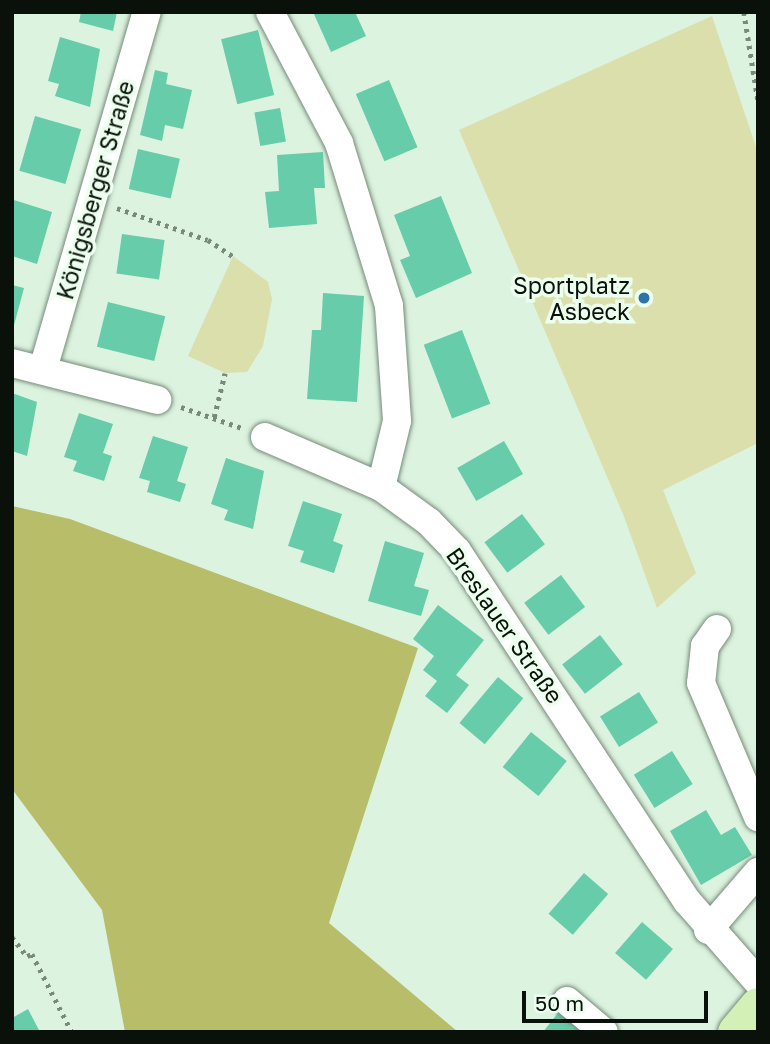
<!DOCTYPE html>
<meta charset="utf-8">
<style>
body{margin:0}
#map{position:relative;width:770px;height:1044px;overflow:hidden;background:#dcf3df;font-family:"Golos Text",sans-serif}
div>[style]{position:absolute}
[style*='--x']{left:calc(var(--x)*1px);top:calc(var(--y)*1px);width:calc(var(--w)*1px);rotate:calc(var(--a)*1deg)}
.green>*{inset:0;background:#dadfac}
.forest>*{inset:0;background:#b7bd69}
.building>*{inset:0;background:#6ca;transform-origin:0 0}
.path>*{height:4.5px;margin-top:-2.25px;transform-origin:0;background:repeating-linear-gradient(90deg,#79897b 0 3.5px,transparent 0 8.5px)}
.roads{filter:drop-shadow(0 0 2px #768b7a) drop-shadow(0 0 2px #768b7a)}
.minor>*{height:28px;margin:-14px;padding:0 14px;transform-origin:14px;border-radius:14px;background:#fff}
.major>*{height:37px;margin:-18.5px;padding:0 18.5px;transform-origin:18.5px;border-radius:18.5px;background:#d3f1b7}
.dots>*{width:19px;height:19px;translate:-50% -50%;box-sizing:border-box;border:4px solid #ecffef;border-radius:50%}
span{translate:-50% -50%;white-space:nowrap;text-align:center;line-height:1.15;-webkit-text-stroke:7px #ecffef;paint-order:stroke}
.street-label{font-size:23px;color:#09110a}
.poi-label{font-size:23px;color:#09110a}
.right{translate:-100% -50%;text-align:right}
.frame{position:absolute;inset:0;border:14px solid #09110a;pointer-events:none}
.scale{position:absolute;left:522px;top:991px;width:186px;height:32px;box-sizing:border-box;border:4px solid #09110a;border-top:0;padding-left:9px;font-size:21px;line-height:24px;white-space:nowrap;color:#09110a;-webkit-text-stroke:5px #ecffef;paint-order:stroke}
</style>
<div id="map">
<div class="green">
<div style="clip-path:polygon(712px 16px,758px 153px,758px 443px,663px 490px,696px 573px,657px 608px,623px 514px,459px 130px)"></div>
<div style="clip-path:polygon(233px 256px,268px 282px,272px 299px,263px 346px,247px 372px,225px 373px,188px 356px)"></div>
</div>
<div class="forest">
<div style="clip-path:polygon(12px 506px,70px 519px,418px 648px,329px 923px,458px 1032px,125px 1032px,102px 910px,12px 789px)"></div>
</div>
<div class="building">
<div style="clip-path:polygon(81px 12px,117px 12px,113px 31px,79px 22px)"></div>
<div style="clip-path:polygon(313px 12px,355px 12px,366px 36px,331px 52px)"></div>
<div style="left:258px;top:30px;width:67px;height:38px;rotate:76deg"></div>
<div style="clip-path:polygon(60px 37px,100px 49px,90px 107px,55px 96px,59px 84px,48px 81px)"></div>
<div style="clip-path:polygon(155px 70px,168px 73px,166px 84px,192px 90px,183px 129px,165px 125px,162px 141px,140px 135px)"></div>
<div style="left:389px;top:80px;width:73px;height:36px;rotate:67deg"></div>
<div style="left:280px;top:108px;width:34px;height:26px;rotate:80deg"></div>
<div style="left:35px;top:116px;width:48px;height:57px;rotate:16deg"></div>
<div style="left:138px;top:149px;width:43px;height:41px;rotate:13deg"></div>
<div style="clip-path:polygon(323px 152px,325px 188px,314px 188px,317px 224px,269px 228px,265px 192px,279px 191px,277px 155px)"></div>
<div style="clip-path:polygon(441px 196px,472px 273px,416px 298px,400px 260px,410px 256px,394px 215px)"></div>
<div style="clip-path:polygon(14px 200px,52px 212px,37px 264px,12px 256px)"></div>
<div style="left:122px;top:234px;width:43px;height:40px;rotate:8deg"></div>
<div style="clip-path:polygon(12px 285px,24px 288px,13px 329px,12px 329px)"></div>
<div style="clip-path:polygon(323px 293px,364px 296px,357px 402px,307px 399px,312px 330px,321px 330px)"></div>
<div style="left:108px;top:302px;width:59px;height:46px;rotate:14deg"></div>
<div style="left:462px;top:330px;width:79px;height:41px;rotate:69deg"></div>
<div style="clip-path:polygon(12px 393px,37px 402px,27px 456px,12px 451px)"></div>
<div style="clip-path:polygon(79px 413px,113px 424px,103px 453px,112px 456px,104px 481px,73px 471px,77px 461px,64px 457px)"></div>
<div style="clip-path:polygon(153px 436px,188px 447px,177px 481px,186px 484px,180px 502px,147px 492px,150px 481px,139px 478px)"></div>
<div style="left:504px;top:441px;width:38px;height:54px;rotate:60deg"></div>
<div style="clip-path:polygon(226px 458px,264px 471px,253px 529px,224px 520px,228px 510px,211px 504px)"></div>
<div style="clip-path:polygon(303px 501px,342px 514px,333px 541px,343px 545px,334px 573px,300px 562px,304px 551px,288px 546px)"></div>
<div style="left:522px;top:514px;width:38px;height:47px;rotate:53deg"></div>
<div style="clip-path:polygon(385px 541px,424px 553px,414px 586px,429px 590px,421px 616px,368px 601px)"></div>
<div style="left:561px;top:575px;width:40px;height:46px;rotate:53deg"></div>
<div style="clip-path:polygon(438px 605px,484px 640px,456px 675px,469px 685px,447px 713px,425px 696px,437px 681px,423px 670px,434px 656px,413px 639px)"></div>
<div style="left:600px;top:635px;width:37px;height:48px;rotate:52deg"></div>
<div style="left:498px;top:677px;width:33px;height:60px;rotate:40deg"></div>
<div style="left:639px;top:692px;width:36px;height:46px;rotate:58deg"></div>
<div style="left:531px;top:732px;width:46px;height:45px;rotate:39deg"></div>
<div style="left:672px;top:751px;width:39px;height:45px;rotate:58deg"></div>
<div style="clip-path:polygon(706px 810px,721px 835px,735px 827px,752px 855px,701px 885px,670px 831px)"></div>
<div style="left:584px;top:873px;width:32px;height:54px;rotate:41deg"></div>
<div style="left:642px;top:922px;width:41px;height:41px;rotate:41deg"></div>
<div style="clip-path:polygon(28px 1009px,40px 1032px,12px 1032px,12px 1018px)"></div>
<div style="clip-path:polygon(561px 1009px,589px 1032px,543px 1032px)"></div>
</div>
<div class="path">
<div style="--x:744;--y:12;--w:89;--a:81"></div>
<div style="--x:117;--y:208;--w:96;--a:19.4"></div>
<div style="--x:208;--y:240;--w:30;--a:33"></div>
<div style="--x:181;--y:407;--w:65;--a:19"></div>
<div style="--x:214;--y:417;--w:45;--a:-76"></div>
<div style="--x:12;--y:937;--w:24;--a:52"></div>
<div style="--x:27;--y:956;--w:5;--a:-22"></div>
<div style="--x:32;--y:954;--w:88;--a:62.9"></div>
</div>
<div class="roads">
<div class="minor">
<div style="--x:270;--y:12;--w:148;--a:62.2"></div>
<div style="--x:339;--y:143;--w:170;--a:72.9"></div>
<div style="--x:389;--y:306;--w:115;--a:86"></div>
<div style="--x:397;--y:421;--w:68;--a:103.6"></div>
<div style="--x:381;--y:487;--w:59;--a:36.1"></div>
<div style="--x:429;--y:522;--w:40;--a:46"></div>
<div style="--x:457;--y:551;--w:419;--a:56.7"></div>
<div style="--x:687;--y:901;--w:108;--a:48.8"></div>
<div style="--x:12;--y:363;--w:150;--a:14.3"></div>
<div style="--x:43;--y:369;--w:372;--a:-73.8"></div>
<div style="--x:265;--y:437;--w:126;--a:23.3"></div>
<div style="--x:717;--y:629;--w:21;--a:125"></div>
<div style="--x:705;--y:646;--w:37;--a:96"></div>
<div style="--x:701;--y:683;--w:146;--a:67"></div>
<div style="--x:708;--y:930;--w:77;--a:-49.2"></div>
<div style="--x:567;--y:1001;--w:48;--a:40"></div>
</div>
<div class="major">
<div style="--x:736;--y:1032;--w:34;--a:-50"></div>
</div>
</div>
<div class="dots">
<div style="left:644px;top:298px;background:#2d73a8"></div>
</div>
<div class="street-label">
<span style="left:95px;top:190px;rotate:-74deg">Königsberger Straße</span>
<span style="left:505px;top:625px;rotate:55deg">Breslauer Straße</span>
</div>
<div class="poi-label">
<span class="right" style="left:630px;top:298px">Sportplatz<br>Asbeck</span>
</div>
<div class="frame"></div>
<div class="scale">50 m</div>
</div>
